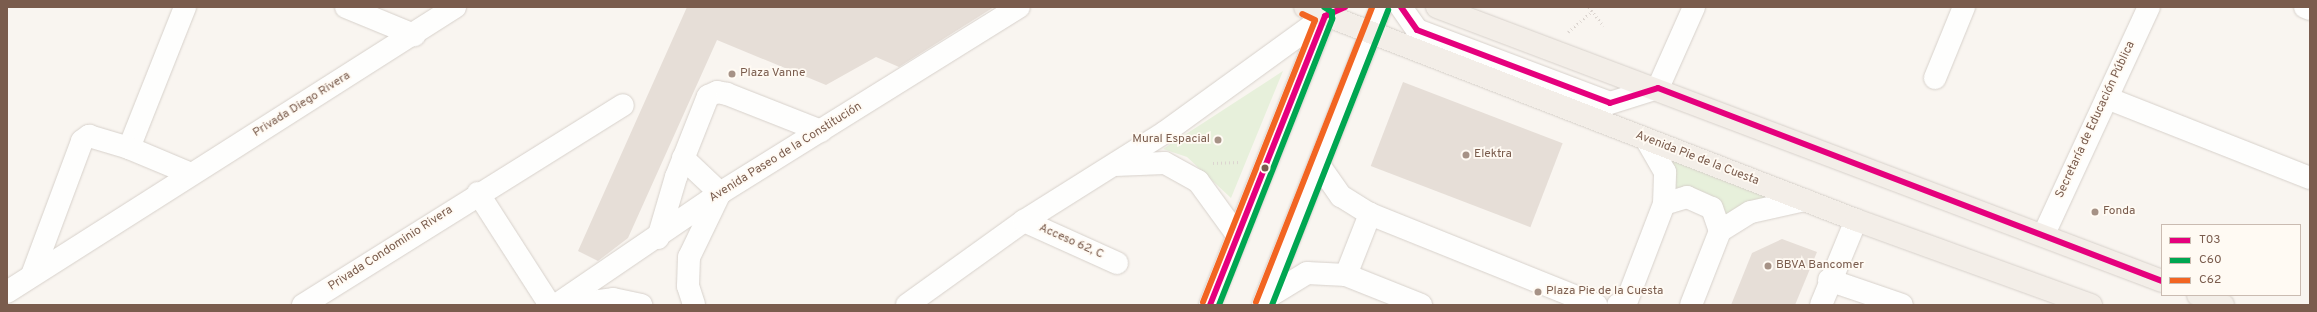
<!DOCTYPE html>
<meta charset="utf-8">
<style>
body{margin:0}
#map{position:relative;width:2317px;height:312px;overflow:hidden;background:#f9f5f0;font-family:Overpass,sans-serif}
div>[style]{position:absolute}
[style*='--x']{left:calc(var(--x)*1px);top:calc(var(--y)*1px);width:calc(var(--w)*1px);rotate:calc(var(--a)*1deg)}
.green>*{inset:0;background:#e7f0db}
.building>*{inset:0;background:#e6ded7;transform-origin:0 0}
.path>*{height:2.5px;margin-top:-1.25px;transform-origin:0;background:repeating-linear-gradient(90deg,#dcd5d0 0 1px,transparent 0 4px)}
.roads{filter:drop-shadow(0 0 1px #d7d1cb) drop-shadow(0 0 1px #d7d1cb)}
.minor>*{height:22px;margin:-11px;padding:0 11px;transform-origin:11px;border-radius:11px;background:#fefefd}
.major>*{height:22px;margin:-11px;padding:0 11px;transform-origin:11px;border-radius:11px;background:#f3eee8}
.bus-1>*{height:6px;margin:-3px;padding:0 3px;transform-origin:3px;border-radius:3px;background:#e5007d}
.bus-2>*{height:6px;margin:-3px;padding:0 3px;transform-origin:3px;border-radius:3px;background:#00a651}
.bus-3>*{height:6px;margin:-3px;padding:0 3px;transform-origin:3px;border-radius:3px;background:#f26522}
.dots>*{width:11px;height:11px;translate:-50% -50%;box-sizing:border-box;border:2px solid #fffaf3;border-radius:50%}
span{translate:-50% -50%;white-space:nowrap;text-align:center;line-height:1.15;-webkit-text-stroke:3.5px #fffaf3;paint-order:stroke}
.poi-label{font-size:12px;color:#7a5c4d}
.left{translate:0 -50%;text-align:left}
.right{translate:-100% -50%;text-align:right}
.street-label{font-size:12px;color:#7a5c4d}
.frame{position:absolute;inset:0;border:8px solid #7a5c4d;pointer-events:none}
.legend{position:absolute;left:2161px;top:224px;width:140px;height:72px;box-sizing:border-box;background:#fffaf3;border:1px solid #cabbb1;margin:0;padding:5px 7px;list-style:none;font-size:12px;color:#7a5c4d}
.legend li{display:flex;align-items:center;gap:8px;height:20px}
.legend b{width:20px;border:1px solid #cabbb1}
</style>
<div id="map">
<div class="green">
<div style="clip-path:polygon(1283px 71px,1231px 198px,1187px 157px,1163px 149px)"></div>
<div style="clip-path:polygon(1646px 139px,1805px 200px,1720px 231px,1711px 208px,1664px 204px)"></div>
</div>
<div class="building">
<div style="clip-path:polygon(687px 7px,994px 7px,899px 67px,876px 57px,826px 85px,717px 40px,628px 238px,598px 261px,578px 251px)"></div>
<div style="left:1403px;top:82px;width:171px;height:90px;rotate:21deg"></div>
<div style="clip-path:polygon(1782px 239px,1817px 252px,1795px 305px,1731px 305px,1752px 253px)"></div>
</div>
<div class="path">
<div style="--x:1589;--y:7;--w:24;--a:52"></div>
<div style="--x:1568;--y:32;--w:32;--a:-41"></div>
<div style="--x:1213;--y:163;--w:27;--a:-2"></div>
</div>
<div class="roads">
<div class="minor">
<div style="--x:346;--y:7;--w:74;--a:22.4"></div>
<div style="--x:1401;--y:7;--w:28;--a:55"></div>
<div style="--x:1417;--y:30;--w:206;--a:20.7"></div>
<div style="--x:1610;--y:103;--w:50;--a:-17.4"></div>
<div style="--x:1658;--y:88;--w:89;--a:-66"></div>
<div style="--x:2305;--y:7;--w:5;--a:22"></div>
<div style="--x:1935;--y:78;--w:77;--a:-67.8"></div>
<div style="--x:2107;--y:98;--w:218;--a:21.5"></div>
<div style="--x:129;--y:148;--w:152;--a:-68.3"></div>
<div style="--x:683;--y:158;--w:51;--a:43.4"></div>
<div style="--x:720;--y:193;--w:71;--a:115.8"></div>
<div style="--x:689;--y:257;--w:29;--a:92"></div>
<div style="--x:688;--y:286;--w:20;--a:72"></div>
<div style="--x:1115;--y:165;--w:50;--a:-2.3"></div>
<div style="--x:1165;--y:163;--w:38;--a:29"></div>
<div style="--x:1198;--y:181;--w:68;--a:54"></div>
<div style="--x:1319;--y:165;--w:38;--a:55"></div>
<div style="--x:1341;--y:196;--w:34;--a:32"></div>
<div style="--x:1370;--y:214;--w:244;--a:21.9"></div>
<div style="--x:478;--y:193;--w:133;--a:57.3"></div>
<div style="--x:1664;--y:204;--w:24;--a:-17"></div>
<div style="--x:1687;--y:197;--w:27;--a:24"></div>
<div style="--x:1712;--y:208;--w:24;--a:71"></div>
<div style="--x:1024;--y:221;--w:102;--a:24.3"></div>
<div style="--x:2044;--y:234;--w:250;--a:-65.2"></div>
<div style="--x:658;--y:238;--w:64;--a:-73.6"></div>
<div style="--x:676;--y:177;--w:87;--a:-68.4"></div>
<div style="--x:708;--y:96;--w:10;--a:-24"></div>
<div style="--x:717;--y:92;--w:10;--a:11"></div>
<div style="--x:727;--y:94;--w:101;--a:21.5"></div>
<div style="--x:32;--y:275;--w:143;--a:-69.5"></div>
<div style="--x:82;--y:141;--w:9;--a:-36"></div>
<div style="--x:89;--y:136;--w:42;--a:16.7"></div>
<div style="--x:129;--y:148;--w:67;--a:22.8"></div>
<div style="--x:1346;--y:275;--w:66;--a:-68.5"></div>
<div style="--x:1829;--y:280;--w:77;--a:18.9"></div>
<div style="--x:7;--y:292;--w:531;--a:-32.46"></div>
<div style="--x:1266;--y:298;--w:48;--a:-31.4"></div>
<div style="--x:1307;--y:273;--w:39;--a:3"></div>
<div style="--x:1346;--y:275;--w:81;--a:21.8"></div>
<div style="--x:303;--y:305;--w:377;--a:-32"></div>
<div style="--x:556;--y:305;--w:199;--a:-34.3"></div>
<div style="--x:720;--y:193;--w:352;--a:-31.9"></div>
<div style="--x:568;--y:305;--w:45;--a:-7.6"></div>
<div style="--x:613;--y:299;--w:29;--a:12"></div>
<div style="--x:907;--y:305;--w:144;--a:-35.7"></div>
<div style="--x:1024;--y:221;--w:165;--a:-32.2"></div>
<div style="--x:1164;--y:133;--w:199;--a:-36"></div>
<div style="--x:1210;--y:305;--w:311;--a:-68.3"></div>
<div style="--x:1263;--y:305;--w:321;--a:-68.4"></div>
<div style="--x:1618;--y:305;--w:8;--a:-14"></div>
<div style="--x:1626;--y:303;--w:106;--a:-69"></div>
<div style="--x:1664;--y:204;--w:32;--a:-88"></div>
<div style="--x:1665;--y:172;--w:38;--a:-120"></div>
<div style="--x:1691;--y:305;--w:79;--a:-68.6"></div>
<div style="--x:1720;--y:231;--w:36;--a:-32"></div>
<div style="--x:1751;--y:212;--w:55;--a:-12.5"></div>
<div style="--x:1821;--y:305;--w:92;--a:-67.6"></div>
</div>
<div class="major">
<div style="--x:1305;--y:7;--w:591;--a:21.14"></div>
<div style="--x:1856;--y:220;--w:250;--a:19.9"></div>
<div style="--x:1437;--y:7;--w:775;--a:20.7"></div>
<div style="--x:2198;--y:295;--w:27;--a:22"></div>
</div>
</div>
<div class="bus-1">
<div style="--x:1401;--y:7;--w:28;--a:55"></div>
<div style="--x:1417;--y:30;--w:206;--a:20.7"></div>
<div style="--x:1610;--y:103;--w:50;--a:-17.4"></div>
<div style="--x:1658;--y:88;--w:540;--a:20.95"></div>
<div style="--x:1210;--y:305;--w:311;--a:-68.3"></div>
<div style="--x:1325;--y:16;--w:22;--a:-24"></div>
</div>
<div class="bus-2">
<div style="--x:1219;--y:305;--w:308;--a:-68.4"></div>
<div style="--x:1332;--y:19;--w:7;--a:-90"></div>
<div style="--x:1332;--y:12;--w:9;--a:-148"></div>
<div style="--x:1272;--y:305;--w:317;--a:-68.5"></div>
</div>
<div class="bus-3">
<div style="--x:1203;--y:302;--w:303;--a:-68.3"></div>
<div style="--x:1315;--y:20;--w:14;--a:-155"></div>
<div style="--x:1256;--y:302;--w:317;--a:-68.5"></div>
</div>
<div class="dots">
<div style="left:732px;top:74px;background:#a69286"></div>
<div style="left:1218px;top:140px;background:#a69286"></div>
<div style="left:1466px;top:155px;background:#a69286"></div>
<div style="left:1265px;top:168px;background:#7a5c4d"></div>
<div style="left:2095px;top:212px;background:#a69286"></div>
<div style="left:1768px;top:266px;background:#a69286"></div>
<div style="left:1538px;top:292px;background:#a69286"></div>
</div>
<div class="poi-label">
<span class="left" style="left:740px;top:74px">Plaza Vanne</span>
<span class="right" style="left:1210px;top:140px">Mural Espacial</span>
<span class="left" style="left:1474px;top:155px">Elektra</span>
<span class="left" style="left:2103px;top:212px">Fonda</span>
<span class="left" style="left:1776px;top:266px">BBVA Bancomer</span>
<span class="left" style="left:1546px;top:292px">Plaza Pie de la Cuesta</span>
</div>
<div class="street-label">
<span style="left:302px;top:105px;rotate:-32deg">Privada Diego Rivera</span>
<span style="left:2096px;top:120px;rotate:-65deg">Secretaría de Educación Pública</span>
<span style="left:786px;top:153px;rotate:-32deg">Avenida Paseo de la Constitución</span>
<span style="left:1697px;top:159px;rotate:21deg">Avenida Pie de la Cuesta</span>
<span style="left:1071px;top:242px;rotate:24deg">Acceso 62, C</span>
<span style="left:391px;top:249px;rotate:-33deg">Privada Condominio Rivera</span>
</div>
<div class="frame"></div>
<ul class="legend">
<li><b style="height:5px;background:#e5007d"></b>T03</li>
<li><b style="height:5px;background:#00a651"></b>C60</li>
<li><b style="height:5px;background:#f26522"></b>C62</li>
</ul>
</div>
